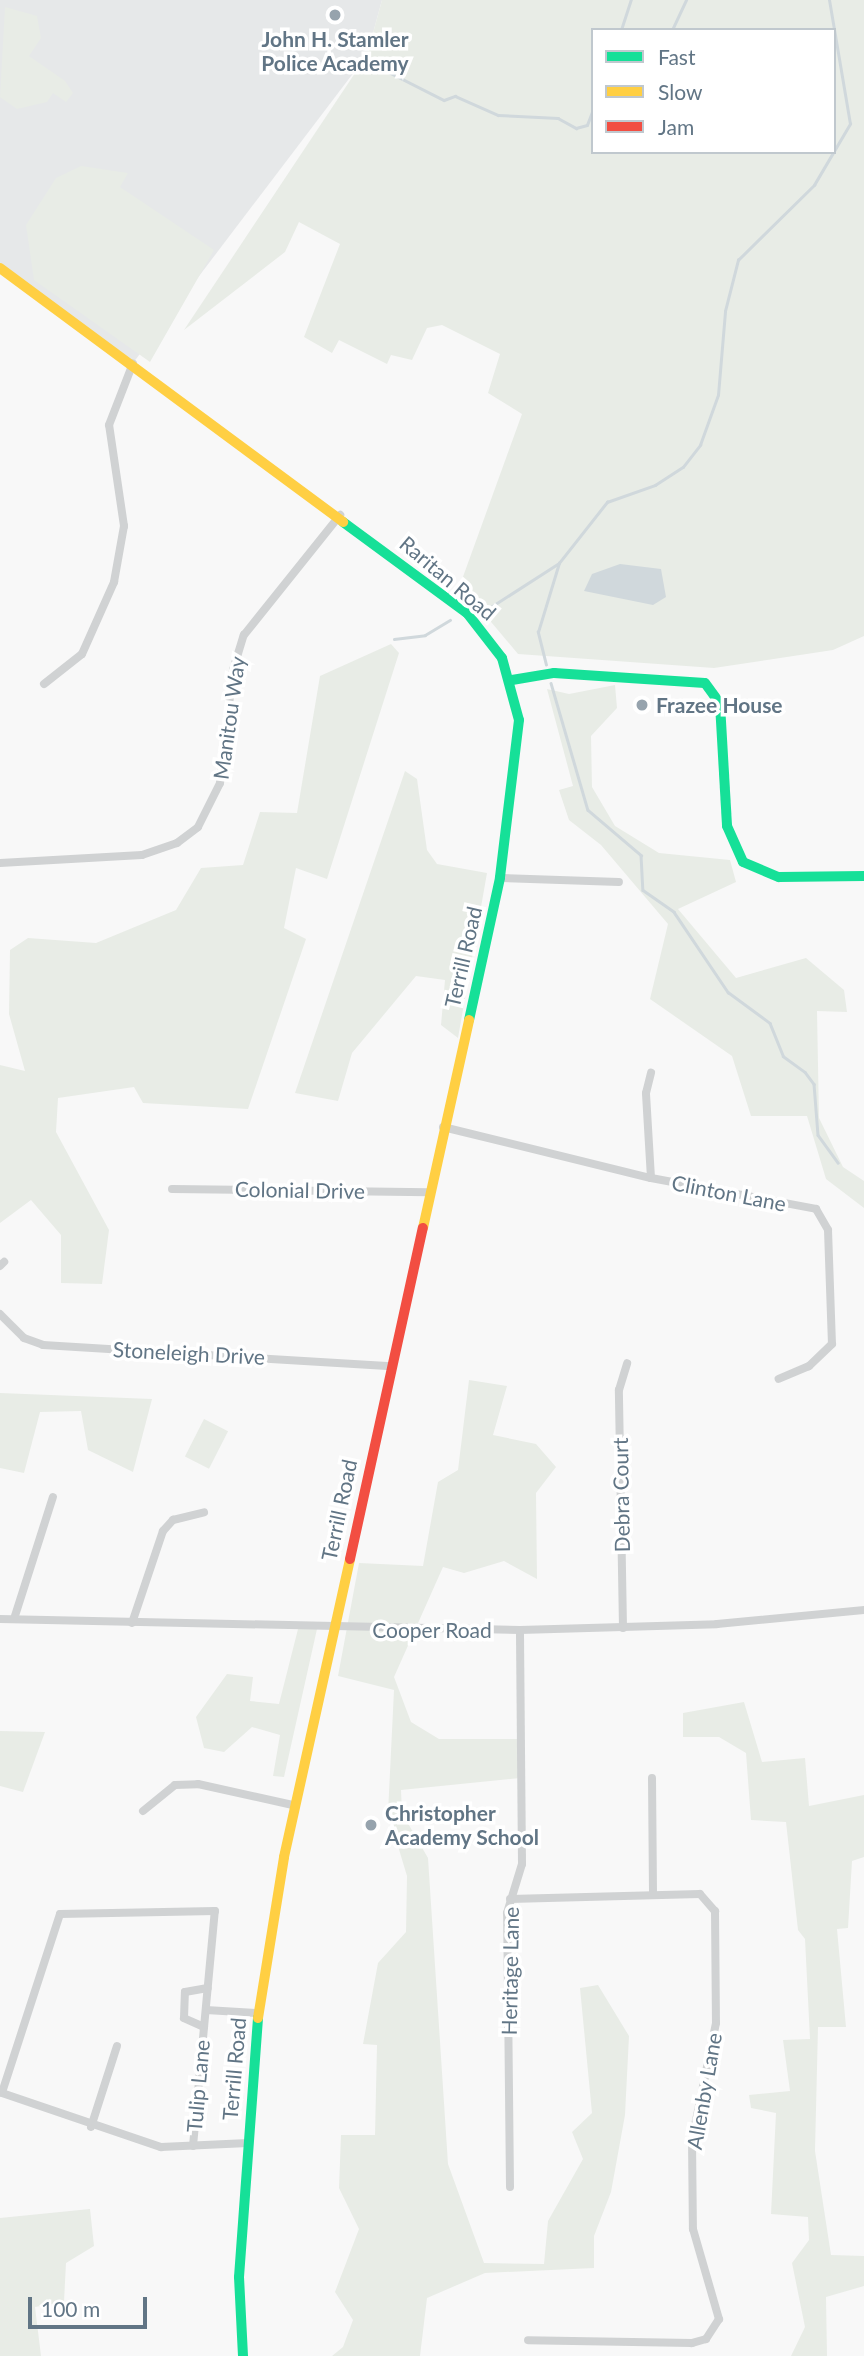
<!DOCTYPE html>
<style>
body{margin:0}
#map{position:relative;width:864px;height:2356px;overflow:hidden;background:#f8f8f8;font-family:Lato,sans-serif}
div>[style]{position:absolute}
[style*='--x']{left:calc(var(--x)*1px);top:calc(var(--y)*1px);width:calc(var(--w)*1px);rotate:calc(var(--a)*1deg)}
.built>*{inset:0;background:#e6e8e9}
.green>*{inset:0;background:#e8ece6;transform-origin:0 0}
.water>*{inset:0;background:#d0d8dc}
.stream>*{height:2.5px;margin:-1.25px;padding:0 1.25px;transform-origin:1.25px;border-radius:1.25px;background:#d0d8dc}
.street>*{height:8px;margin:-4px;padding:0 4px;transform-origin:4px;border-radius:4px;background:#d0d2d3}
.fast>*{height:10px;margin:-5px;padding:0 5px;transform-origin:5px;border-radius:5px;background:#16e098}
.slow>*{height:10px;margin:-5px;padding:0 5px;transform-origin:5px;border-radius:5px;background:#ffcf43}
.jam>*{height:10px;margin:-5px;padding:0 5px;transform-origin:5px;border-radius:5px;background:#f24e42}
.dots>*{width:19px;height:19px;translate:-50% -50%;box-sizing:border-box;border:4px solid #fff;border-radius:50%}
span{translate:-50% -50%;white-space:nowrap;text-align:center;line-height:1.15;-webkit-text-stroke:7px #fff;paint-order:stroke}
.poi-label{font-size:21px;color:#617585;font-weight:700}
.left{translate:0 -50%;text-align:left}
.street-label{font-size:21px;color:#617585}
.legend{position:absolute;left:591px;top:28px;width:245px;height:126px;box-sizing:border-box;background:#fff;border:2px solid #c0c8ce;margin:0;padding:9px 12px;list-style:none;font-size:21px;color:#617585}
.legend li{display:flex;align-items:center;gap:14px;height:35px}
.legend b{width:35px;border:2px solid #c0c8ce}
.scale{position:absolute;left:28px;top:2297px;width:119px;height:32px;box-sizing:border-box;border:4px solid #617585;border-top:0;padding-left:9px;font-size:21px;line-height:24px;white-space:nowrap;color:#617585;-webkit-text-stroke:5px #fff;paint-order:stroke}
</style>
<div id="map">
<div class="built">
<div style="clip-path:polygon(0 0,382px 0,367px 55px,133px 363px,0 268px)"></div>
</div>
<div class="green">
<div style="clip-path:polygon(evenodd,382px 0,864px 0,864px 636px,833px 650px,714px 668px,518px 654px,460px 585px,522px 414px,488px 393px,500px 354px,442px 325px,427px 328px,412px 360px,391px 355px,387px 364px,339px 340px,332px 353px,304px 337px,340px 244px,299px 222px,285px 252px,184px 330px,367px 55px,382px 0,593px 30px,834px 30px,834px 152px,593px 152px,593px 30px)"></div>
<div style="clip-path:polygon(5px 7px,37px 16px,41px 38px,29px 56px,65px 81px,73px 93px,66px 102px,53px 93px,47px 102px,17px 109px,0 97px)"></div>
<div style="clip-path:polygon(81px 166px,128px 173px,120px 187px,214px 250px,150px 362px,34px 280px,26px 225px,56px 178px)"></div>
<div style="clip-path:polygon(391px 644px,399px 653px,327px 879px,296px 868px,284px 928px,306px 939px,248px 1109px,143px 1103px,134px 1087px,58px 1098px,56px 1132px,109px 1230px,102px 1284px,61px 1283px,61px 1235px,31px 1200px,0 1223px,0 1065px,25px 1071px,9px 1014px,10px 950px,28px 938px,96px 943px,176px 910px,201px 868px,243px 865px,260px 812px,297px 813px,320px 676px)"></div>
<div style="clip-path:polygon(615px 685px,617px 708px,591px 736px,592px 787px,615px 826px,659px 853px,730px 860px,736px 882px,678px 909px,736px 978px,806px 958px,844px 990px,847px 1012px,817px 1011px,819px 1118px,843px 1167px,864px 1181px,864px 1208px,826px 1179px,807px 1116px,751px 1116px,732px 1056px,650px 999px,668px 924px,601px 845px,569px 820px,559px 790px,573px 786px,547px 689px,569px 694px)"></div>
<div style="clip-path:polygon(405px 771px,417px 779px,427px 850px,437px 864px,487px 873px,458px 1038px,441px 1025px,445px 980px,416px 976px,352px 1053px,338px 1101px,295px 1093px)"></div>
<div style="clip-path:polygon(469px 1380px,507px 1386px,493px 1435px,536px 1444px,556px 1467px,536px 1493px,537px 1579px,504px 1561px,464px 1573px,443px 1567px,394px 1677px,411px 1722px,439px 1739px,521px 1739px,520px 1778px,401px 1790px,402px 1813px,428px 1858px,448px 2164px,484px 2263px,544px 2264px,548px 2221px,583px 2159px,572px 2132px,592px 2113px,580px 1988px,598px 1985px,629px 2036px,625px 2115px,611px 2192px,594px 2236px,594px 2268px,485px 2273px,427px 2298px,420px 2356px,332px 2356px,343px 2347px,353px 2320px,335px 2292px,359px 2229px,339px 2188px,341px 2135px,375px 2135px,377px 2045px,363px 2044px,378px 1963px,406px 1932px,407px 1876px,388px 1813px,394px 1690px,338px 1676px,359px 1563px,423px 1566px,438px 1482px,458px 1470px)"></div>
<div style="clip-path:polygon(0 1393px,152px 1399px,133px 1472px,88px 1450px,81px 1411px,40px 1412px,24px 1473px,0 1468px)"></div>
<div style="left:204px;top:1419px;width:27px;height:42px;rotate:27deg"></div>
<div style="clip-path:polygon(298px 1629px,317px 1629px,284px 1777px,273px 1776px,280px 1735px,252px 1727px,224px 1752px,204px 1748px,196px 1717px,227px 1674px,253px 1677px,250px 1701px,279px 1704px)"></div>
<div style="clip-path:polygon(744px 1702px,762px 1762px,805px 1758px,809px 1806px,864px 1795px,864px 1857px,852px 1861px,848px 1928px,837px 1929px,846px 2027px,818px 2027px,815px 2151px,831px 2255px,864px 2256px,864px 2286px,826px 2297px,827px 2356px,791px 2356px,805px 2327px,792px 2263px,809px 2240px,808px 2217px,771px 2214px,776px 2113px,751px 2108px,749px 2095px,790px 2091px,783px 2040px,810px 2039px,805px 1939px,798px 1930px,786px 1822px,751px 1820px,746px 1753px,719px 1737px,683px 1737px,683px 1713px)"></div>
<div style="clip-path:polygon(0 1731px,45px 1732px,23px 1792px,0 1786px)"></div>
<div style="clip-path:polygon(90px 2209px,94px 2246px,66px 2263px,64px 2302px,35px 2307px,41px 2356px,0 2356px,0 2218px)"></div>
</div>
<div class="water">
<div style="clip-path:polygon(620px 564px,661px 569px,666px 597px,653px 605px,584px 591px,592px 574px)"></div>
</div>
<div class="stream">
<div style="--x:621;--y:30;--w:32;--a:-72"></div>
<div style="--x:672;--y:30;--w:33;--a:-65"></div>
<div style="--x:367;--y:61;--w:86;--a:26.9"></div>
<div style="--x:444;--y:100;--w:12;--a:-20"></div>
<div style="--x:455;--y:96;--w:47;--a:23.8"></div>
<div style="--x:498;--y:115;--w:60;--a:2.9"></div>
<div style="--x:558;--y:118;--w:21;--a:29"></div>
<div style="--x:576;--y:128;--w:11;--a:-15"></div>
<div style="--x:587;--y:125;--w:17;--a:-69"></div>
<div style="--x:483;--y:612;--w:90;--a:-32.8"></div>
<div style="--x:394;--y:639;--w:31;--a:-7"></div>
<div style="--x:425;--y:635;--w:29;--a:-31"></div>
<div style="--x:546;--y:665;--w:34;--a:-104"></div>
<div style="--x:538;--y:632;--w:72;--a:-73.1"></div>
<div style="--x:559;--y:563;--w:78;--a:-51.8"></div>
<div style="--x:607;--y:502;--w:51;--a:-19.5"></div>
<div style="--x:655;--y:485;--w:33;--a:-33"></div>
<div style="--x:683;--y:467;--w:28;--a:-52"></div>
<div style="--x:700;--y:445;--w:53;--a:-70.2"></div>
<div style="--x:718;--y:395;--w:84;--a:-85.2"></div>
<div style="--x:725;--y:311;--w:53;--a:-75.7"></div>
<div style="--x:738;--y:260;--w:107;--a:-44.6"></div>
<div style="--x:814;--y:185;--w:71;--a:-59.5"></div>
<div style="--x:850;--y:124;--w:126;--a:-99.6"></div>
<div style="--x:551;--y:683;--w:132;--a:73.8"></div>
<div style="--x:588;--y:810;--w:70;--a:40.3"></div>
<div style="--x:641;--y:855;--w:35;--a:87"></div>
<div style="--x:643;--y:890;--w:38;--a:35"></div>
<div style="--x:674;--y:912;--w:97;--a:56"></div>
<div style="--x:728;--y:992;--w:52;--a:36.4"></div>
<div style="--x:770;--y:1023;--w:35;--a:68"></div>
<div style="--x:783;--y:1056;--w:27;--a:36"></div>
<div style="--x:805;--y:1072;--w:15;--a:53"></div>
<div style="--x:814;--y:1084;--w:51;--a:85.5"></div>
<div style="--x:818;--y:1135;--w:34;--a:54"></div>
</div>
<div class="street">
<div style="--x:44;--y:684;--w:48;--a:-38.3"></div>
<div style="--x:82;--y:654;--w:79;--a:-66"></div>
<div style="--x:114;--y:582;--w:57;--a:-79.9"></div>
<div style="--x:124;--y:526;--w:102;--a:-98.4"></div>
<div style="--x:109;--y:425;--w:66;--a:-68.8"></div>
<div style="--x:0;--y:863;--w:142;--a:-3.2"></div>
<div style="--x:142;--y:855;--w:37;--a:-19"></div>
<div style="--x:177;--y:843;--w:26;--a:-37"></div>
<div style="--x:198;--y:827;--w:49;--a:-63.4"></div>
<div style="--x:220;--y:783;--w:114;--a:-83.4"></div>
<div style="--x:233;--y:670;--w:37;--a:-73"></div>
<div style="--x:244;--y:635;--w:154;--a:-51.3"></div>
<div style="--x:500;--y:878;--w:119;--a:1.9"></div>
<div style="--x:443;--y:1127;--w:214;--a:13.8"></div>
<div style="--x:651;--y:1178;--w:168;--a:10.6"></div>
<div style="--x:816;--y:1209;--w:24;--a:60"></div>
<div style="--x:828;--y:1230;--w:114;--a:88"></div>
<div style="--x:832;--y:1344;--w:32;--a:136"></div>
<div style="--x:809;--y:1366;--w:33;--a:157"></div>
<div style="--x:651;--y:1178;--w:85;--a:-93.4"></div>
<div style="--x:646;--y:1093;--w:21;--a:-76"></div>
<div style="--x:172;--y:1189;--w:257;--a:0.7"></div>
<div style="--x:0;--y:1266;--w:6;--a:-45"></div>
<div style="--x:0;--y:1314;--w:34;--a:45"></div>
<div style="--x:24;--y:1338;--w:20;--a:20"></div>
<div style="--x:43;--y:1345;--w:349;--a:3.5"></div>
<div style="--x:0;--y:1619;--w:520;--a:1.21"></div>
<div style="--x:520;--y:1630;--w:197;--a:-1.7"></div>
<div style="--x:717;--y:1624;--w:148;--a:-5.4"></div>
<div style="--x:14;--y:1619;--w:128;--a:-72.3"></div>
<div style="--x:132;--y:1623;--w:97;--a:-71.4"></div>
<div style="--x:163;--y:1531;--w:15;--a:-48"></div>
<div style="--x:173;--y:1520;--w:32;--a:-14"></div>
<div style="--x:623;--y:1628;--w:238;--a:-91"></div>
<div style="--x:619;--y:1390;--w:28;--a:-73"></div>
<div style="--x:652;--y:1778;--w:117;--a:89.5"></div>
<div style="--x:143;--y:1811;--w:41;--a:-39.1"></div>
<div style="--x:175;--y:1785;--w:23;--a:-2"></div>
<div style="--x:198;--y:1784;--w:97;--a:12.5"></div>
<div style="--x:510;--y:1899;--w:190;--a:-1.5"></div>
<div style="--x:700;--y:1894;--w:23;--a:49"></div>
<div style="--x:715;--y:1911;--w:112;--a:89.5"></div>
<div style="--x:716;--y:2023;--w:119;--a:101.6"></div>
<div style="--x:692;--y:2140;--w:89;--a:89.4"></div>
<div style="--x:693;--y:2229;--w:94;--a:73.9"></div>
<div style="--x:719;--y:2319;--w:24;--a:123"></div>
<div style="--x:706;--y:2339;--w:15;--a:164"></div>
<div style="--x:692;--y:2343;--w:164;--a:-179"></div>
<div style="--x:206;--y:2010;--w:52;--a:3.3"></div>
<div style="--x:204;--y:2027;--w:22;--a:-156"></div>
<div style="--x:184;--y:2018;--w:26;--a:-88"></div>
<div style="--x:185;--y:1992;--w:23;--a:-10"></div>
<div style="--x:91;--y:2127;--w:85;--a:-72.2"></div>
<div style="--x:193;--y:2146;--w:236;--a:-84.7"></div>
<div style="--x:215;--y:1911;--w:155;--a:178.9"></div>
<div style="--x:60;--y:1914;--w:188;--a:108"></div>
<div style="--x:2;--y:2093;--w:168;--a:18.8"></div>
<div style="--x:161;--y:2147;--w:87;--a:-2.6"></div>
<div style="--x:510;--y:2187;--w:274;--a:-90.6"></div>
<div style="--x:507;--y:1913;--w:51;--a:-73"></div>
<div style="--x:522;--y:1864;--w:234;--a:-90.5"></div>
</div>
<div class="fast">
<div style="--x:343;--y:522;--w:154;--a:36.3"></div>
<div style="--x:467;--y:613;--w:57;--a:52.1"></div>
<div style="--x:502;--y:658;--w:64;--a:74.7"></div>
<div style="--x:519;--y:720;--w:159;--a:96.9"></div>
<div style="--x:500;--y:878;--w:145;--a:102.3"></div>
<div style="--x:512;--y:680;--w:43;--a:-9.5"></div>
<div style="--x:554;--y:673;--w:151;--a:3.8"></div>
<div style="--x:705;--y:683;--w:26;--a:54"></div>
<div style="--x:720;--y:704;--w:122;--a:86.7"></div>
<div style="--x:727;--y:826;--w:39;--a:66"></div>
<div style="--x:743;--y:862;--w:39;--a:23"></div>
<div style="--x:779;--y:877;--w:85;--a:-0.7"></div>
<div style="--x:243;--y:2356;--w:79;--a:-92.9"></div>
<div style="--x:239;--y:2277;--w:260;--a:-85.8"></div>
</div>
<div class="slow">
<div style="--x:0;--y:268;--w:427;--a:36.5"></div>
<div style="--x:423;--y:1228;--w:213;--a:-77.5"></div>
<div style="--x:258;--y:2018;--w:163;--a:-80.8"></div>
<div style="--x:284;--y:1857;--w:305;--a:-77.5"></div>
</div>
<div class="jam">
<div style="--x:350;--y:1559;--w:339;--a:-77.6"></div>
</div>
<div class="dots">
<div style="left:335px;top:15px;background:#96a3ad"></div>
<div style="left:642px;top:705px;background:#96a3ad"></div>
<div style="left:371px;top:1825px;background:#96a3ad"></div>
</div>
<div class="poi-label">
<span style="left:335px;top:51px">John H. Stamler<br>Police Academy</span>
<span class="left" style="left:656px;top:705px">Frazee House</span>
<span class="left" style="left:385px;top:1825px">Christopher<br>Academy School</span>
</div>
<div class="street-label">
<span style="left:448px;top:578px;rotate:40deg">Raritan Road</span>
<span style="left:229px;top:718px;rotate:-82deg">Manitou Way</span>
<span style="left:463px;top:957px;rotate:-77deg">Terrill Road</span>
<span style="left:300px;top:1190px;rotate:1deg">Colonial Drive</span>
<span style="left:729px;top:1193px;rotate:11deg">Clinton Lane</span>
<span style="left:189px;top:1353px;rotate:3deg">Stoneleigh Drive</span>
<span style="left:621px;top:1495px;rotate:-91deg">Debra Court</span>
<span style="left:339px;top:1510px;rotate:-78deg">Terrill Road</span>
<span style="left:432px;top:1630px">Cooper Road</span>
<span style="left:510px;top:1971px;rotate:-89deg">Heritage Lane</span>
<span style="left:234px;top:2069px;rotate:-85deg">Terrill Road</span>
<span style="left:198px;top:2086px;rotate:-85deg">Tulip Lane</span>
<span style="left:704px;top:2091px;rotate:-80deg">Allenby Lane</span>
</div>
<ul class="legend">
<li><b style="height:9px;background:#16e098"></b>Fast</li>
<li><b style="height:9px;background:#ffcf43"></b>Slow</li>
<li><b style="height:9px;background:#f24e42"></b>Jam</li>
</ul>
<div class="scale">100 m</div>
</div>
